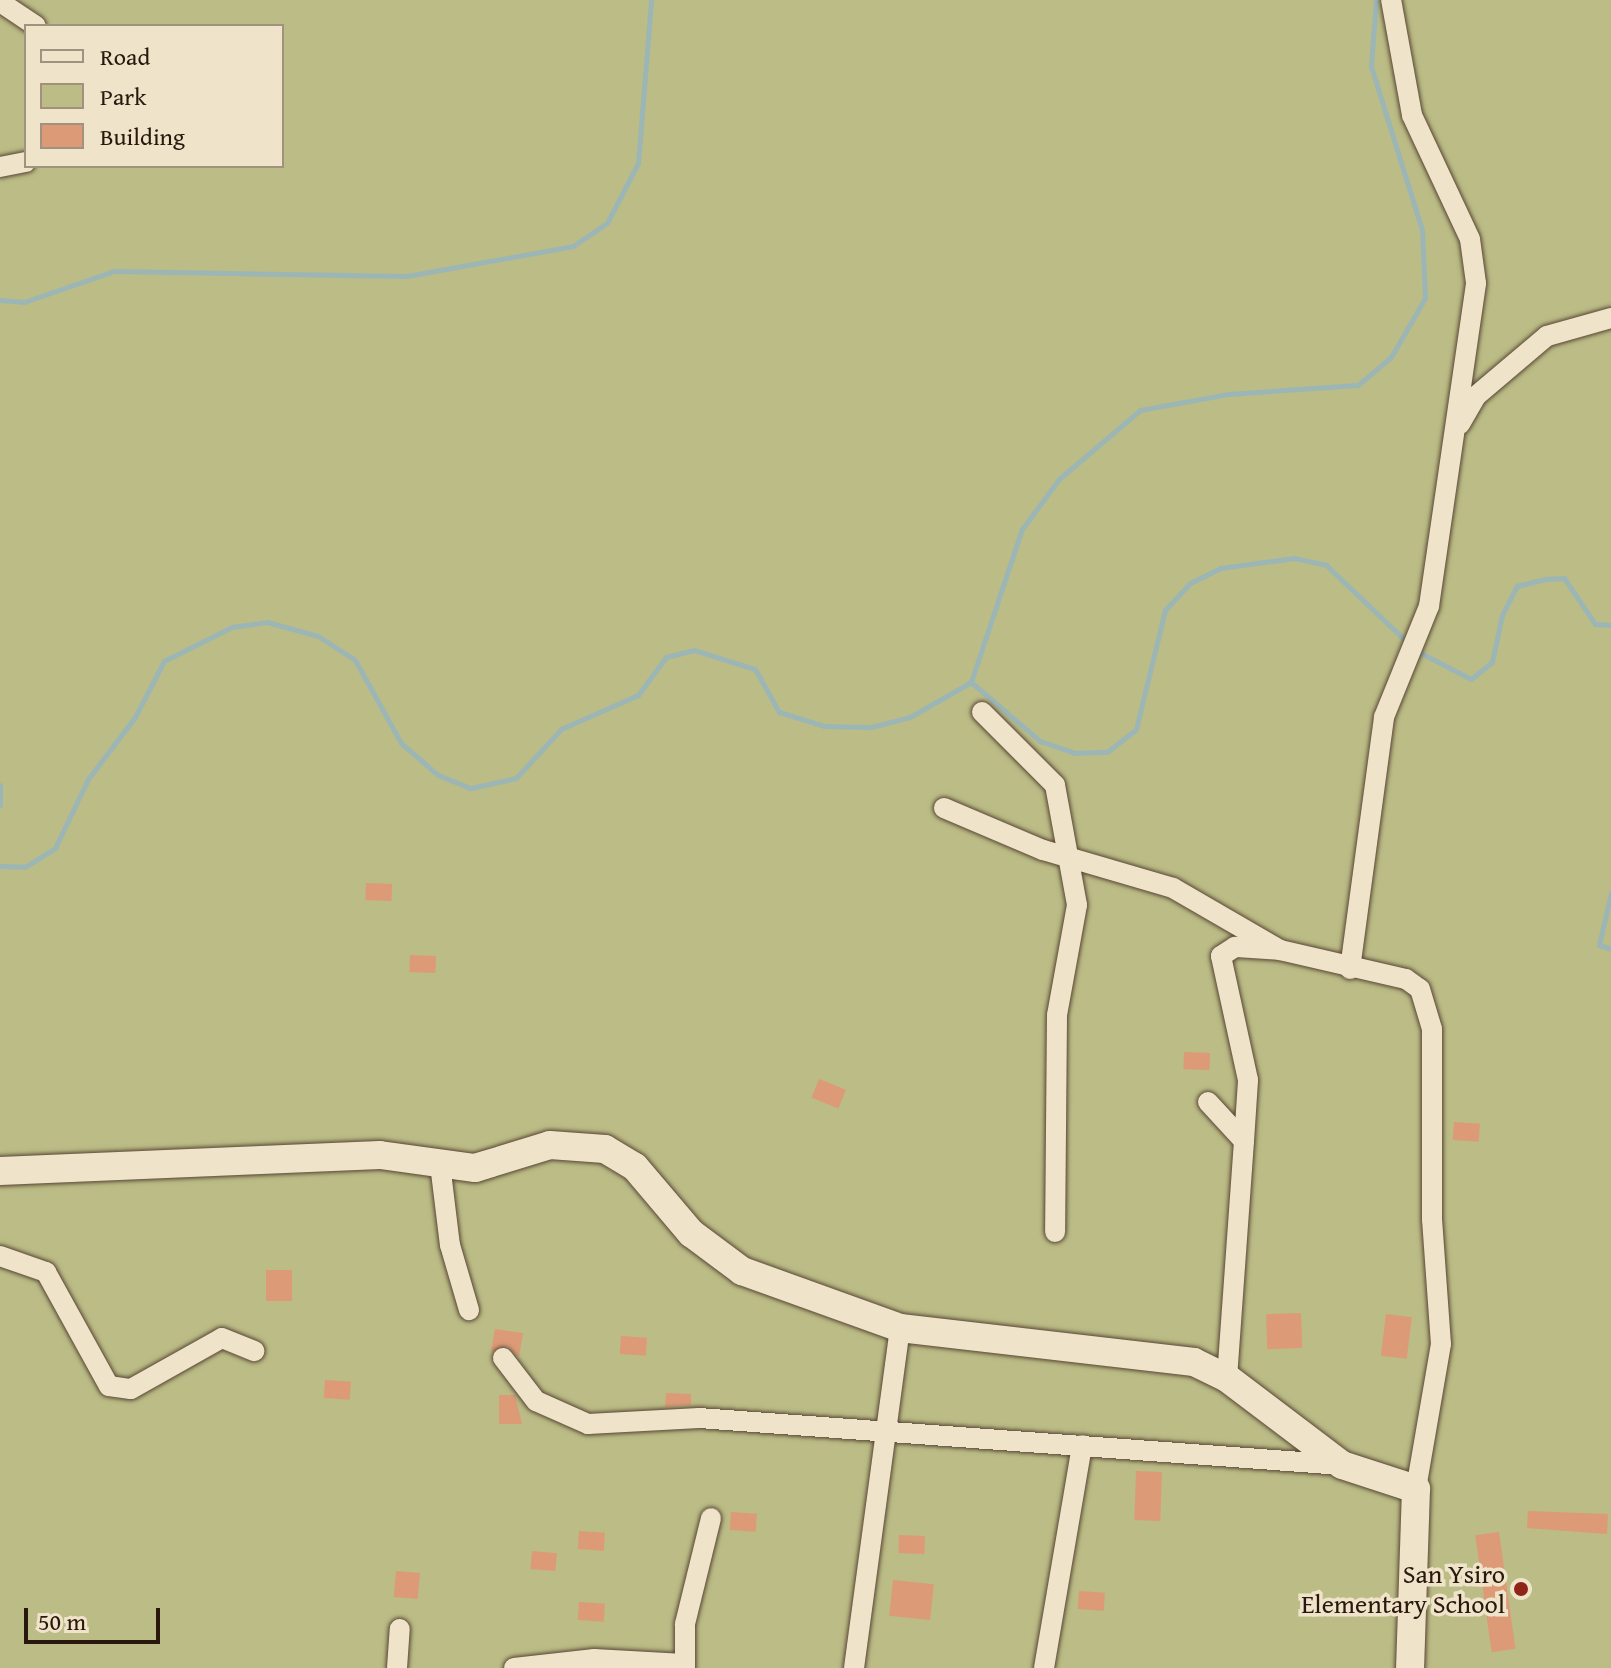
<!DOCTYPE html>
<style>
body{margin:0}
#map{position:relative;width:1611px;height:1668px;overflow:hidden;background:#e7d5ad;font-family:"Gentium Book Plus",serif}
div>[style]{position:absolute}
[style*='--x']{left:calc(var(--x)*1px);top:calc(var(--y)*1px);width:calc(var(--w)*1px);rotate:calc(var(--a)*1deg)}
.green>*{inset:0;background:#bbbc86}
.stream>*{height:5px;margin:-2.5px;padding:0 2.5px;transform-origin:2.5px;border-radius:2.5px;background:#9cb6b6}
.building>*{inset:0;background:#dd9a77;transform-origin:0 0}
.roads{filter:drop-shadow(0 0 2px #594635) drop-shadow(0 0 2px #594635)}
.street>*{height:20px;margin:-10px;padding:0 10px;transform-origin:10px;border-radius:10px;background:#efe4ca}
.secondary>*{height:28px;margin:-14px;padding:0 14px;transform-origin:14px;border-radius:14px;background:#efe4ca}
.dots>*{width:22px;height:22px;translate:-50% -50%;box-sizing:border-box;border:4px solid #efe4ca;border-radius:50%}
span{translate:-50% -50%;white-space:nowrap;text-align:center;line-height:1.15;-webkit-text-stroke:7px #efe4ca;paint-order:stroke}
.poi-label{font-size:26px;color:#2a170d}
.right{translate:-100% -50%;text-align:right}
.legend{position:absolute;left:24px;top:24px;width:260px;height:144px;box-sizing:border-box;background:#efe4ca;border:2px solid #a0927e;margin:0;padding:10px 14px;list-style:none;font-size:24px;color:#2a170d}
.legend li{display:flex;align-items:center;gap:16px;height:40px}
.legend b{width:40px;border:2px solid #a0927e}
.scale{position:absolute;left:24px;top:1608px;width:136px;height:36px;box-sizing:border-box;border:4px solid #2a170d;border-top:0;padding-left:10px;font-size:24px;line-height:28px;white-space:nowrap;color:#2a170d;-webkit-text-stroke:6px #efe4ca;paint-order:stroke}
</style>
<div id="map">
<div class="green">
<div style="clip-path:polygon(evenodd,0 0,1611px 0,1611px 1668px,0 1668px,0 0,26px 26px,282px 26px,282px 166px,26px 166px,26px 26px)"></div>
</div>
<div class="stream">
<div style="--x:0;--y:300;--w:24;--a:5"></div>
<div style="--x:24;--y:302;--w:95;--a:-19"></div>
<div style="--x:114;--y:271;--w:293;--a:1"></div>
<div style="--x:407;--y:276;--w:169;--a:-10.2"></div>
<div style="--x:573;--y:246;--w:41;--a:-34.1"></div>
<div style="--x:607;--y:223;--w:68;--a:-62.7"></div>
<div style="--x:638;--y:163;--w:164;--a:-85.4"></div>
<div style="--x:1415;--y:650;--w:63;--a:27.4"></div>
<div style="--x:1471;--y:679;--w:27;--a:-39"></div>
<div style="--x:1492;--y:662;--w:48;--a:-78"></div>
<div style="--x:1502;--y:615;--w:33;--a:-63"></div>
<div style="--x:1517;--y:586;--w:29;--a:-14"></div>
<div style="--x:1545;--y:579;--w:19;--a:-3"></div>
<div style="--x:1564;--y:578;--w:55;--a:56"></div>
<div style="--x:1595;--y:624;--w:16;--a:4"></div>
<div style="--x:971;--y:682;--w:161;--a:-71.6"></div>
<div style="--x:1022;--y:529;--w:62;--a:-53.5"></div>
<div style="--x:1059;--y:479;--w:106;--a:-40.4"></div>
<div style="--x:1140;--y:410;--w:89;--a:-10.3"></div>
<div style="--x:1228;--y:394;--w:130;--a:-4"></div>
<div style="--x:1358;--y:385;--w:43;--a:-40.3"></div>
<div style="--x:1391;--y:357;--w:68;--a:-60"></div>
<div style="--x:1425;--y:298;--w:68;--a:-92.5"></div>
<div style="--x:1422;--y:230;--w:172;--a:-107.3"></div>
<div style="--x:1371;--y:66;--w:66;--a:-85.7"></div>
<div style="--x:971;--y:682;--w:91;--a:40.5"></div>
<div style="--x:1040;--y:741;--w:36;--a:19"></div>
<div style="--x:1074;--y:753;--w:33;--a:-2"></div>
<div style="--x:1107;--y:752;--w:37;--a:-38"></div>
<div style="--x:1136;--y:729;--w:122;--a:-76.3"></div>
<div style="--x:1165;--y:610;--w:37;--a:-47"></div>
<div style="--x:1190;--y:583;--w:34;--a:-26"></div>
<div style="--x:1221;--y:568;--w:74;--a:-7.8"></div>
<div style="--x:1294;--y:558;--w:33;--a:12"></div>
<div style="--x:1326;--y:565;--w:113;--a:43.6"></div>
<div style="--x:0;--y:785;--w:20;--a:90"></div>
<div style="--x:0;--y:866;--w:25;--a:2"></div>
<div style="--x:25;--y:867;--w:36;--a:-32"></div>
<div style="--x:55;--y:848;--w:76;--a:-64.4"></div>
<div style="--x:88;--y:779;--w:78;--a:-52.8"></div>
<div style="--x:135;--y:717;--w:63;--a:-62.6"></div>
<div style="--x:164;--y:661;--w:76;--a:-26.6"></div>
<div style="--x:232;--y:627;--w:35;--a:-8"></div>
<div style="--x:267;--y:622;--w:53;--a:15.4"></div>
<div style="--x:318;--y:636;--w:44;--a:33"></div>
<div style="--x:355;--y:660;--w:95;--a:61"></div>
<div style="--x:401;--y:743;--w:49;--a:40.9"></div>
<div style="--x:438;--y:775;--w:35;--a:22"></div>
<div style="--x:471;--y:788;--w:46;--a:-12.5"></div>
<div style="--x:516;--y:778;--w:67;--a:-47.4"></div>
<div style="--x:561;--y:729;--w:84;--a:-23.8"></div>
<div style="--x:638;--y:695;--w:47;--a:-53.6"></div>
<div style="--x:666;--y:657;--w:29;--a:-14"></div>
<div style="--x:694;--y:650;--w:64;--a:17.3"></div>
<div style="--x:755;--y:669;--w:49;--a:60.8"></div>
<div style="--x:779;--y:712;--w:47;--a:17.3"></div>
<div style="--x:824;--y:726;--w:47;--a:1.2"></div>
<div style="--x:871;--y:727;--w:40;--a:-14.4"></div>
<div style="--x:910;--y:717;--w:70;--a:-29.8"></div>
<div style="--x:1611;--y:893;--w:53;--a:103"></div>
<div style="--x:1599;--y:945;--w:13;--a:18"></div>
</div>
<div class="building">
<div style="left:366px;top:883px;width:26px;height:17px;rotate:2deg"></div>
<div style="left:410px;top:955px;width:26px;height:17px;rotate:2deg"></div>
<div style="left:1184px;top:1052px;width:26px;height:17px;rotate:2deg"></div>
<div style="left:819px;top:1079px;width:29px;height:20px;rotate:22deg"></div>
<div style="left:1454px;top:1122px;width:26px;height:18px;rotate:4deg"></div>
<div style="left:266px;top:1270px;width:26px;height:31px"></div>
<div style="left:1301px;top:1313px;width:35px;height:35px;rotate:88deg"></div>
<div style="left:1386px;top:1314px;width:26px;height:42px;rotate:7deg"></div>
<div style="clip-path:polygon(495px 1329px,523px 1333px,519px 1357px,507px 1346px,491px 1352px)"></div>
<div style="left:621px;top:1336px;width:26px;height:18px;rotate:4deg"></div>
<div style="left:325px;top:1380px;width:26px;height:18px;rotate:4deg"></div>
<div style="clip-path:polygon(666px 1393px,691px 1394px,691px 1405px,665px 1407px)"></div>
<div style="clip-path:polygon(499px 1395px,515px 1395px,522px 1424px,499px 1424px)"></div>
<div style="left:1136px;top:1471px;width:26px;height:49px;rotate:2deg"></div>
<div style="clip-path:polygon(1528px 1511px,1608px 1514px,1607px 1534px,1527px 1528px)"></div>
<div style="left:731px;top:1512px;width:26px;height:18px;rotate:4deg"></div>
<div style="left:579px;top:1531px;width:26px;height:18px;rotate:4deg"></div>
<div style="left:1499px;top:1532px;width:118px;height:24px;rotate:82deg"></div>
<div style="left:899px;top:1535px;width:26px;height:18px;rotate:2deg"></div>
<div style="left:532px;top:1551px;width:25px;height:18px;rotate:5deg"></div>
<div style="left:396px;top:1571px;width:24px;height:26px;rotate:5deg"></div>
<div style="left:893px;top:1580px;width:41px;height:36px;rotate:6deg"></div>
<div style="left:1079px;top:1591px;width:26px;height:18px;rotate:4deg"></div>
<div style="left:579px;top:1602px;width:26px;height:18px;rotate:4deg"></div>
</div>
<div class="roads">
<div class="street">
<div style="--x:0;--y:2;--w:43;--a:33.7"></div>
<div style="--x:0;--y:167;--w:26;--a:-11"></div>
<div style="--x:1460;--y:424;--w:32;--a:-60"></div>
<div style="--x:1476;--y:396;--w:93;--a:-40.2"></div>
<div style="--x:1547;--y:336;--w:66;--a:-15.7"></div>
<div style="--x:982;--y:712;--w:103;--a:45"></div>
<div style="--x:1055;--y:785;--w:122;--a:79.6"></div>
<div style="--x:1077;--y:905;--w:112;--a:100.3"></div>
<div style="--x:1057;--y:1015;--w:217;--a:90.5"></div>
<div style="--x:944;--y:808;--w:108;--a:23"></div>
<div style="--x:1043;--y:850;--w:135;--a:16.3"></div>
<div style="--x:1173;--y:888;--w:124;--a:30.1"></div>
<div style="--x:1280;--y:950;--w:129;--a:13"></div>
<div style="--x:1406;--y:979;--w:17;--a:36"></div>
<div style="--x:1420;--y:989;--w:42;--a:73.3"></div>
<div style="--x:1432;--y:1029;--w:190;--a:90"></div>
<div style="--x:1432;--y:1219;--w:125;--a:85.9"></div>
<div style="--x:1441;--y:1344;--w:147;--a:99.8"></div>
<div style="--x:1350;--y:969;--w:254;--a:-82.3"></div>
<div style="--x:1384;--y:717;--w:120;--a:-67.9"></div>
<div style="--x:1429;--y:606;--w:326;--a:-81.7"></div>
<div style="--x:1476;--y:283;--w:44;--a:-97.8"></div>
<div style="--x:1470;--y:239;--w:137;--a:-115.1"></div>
<div style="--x:1412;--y:115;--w:117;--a:-100.3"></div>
<div style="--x:1208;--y:1102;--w:53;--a:47.3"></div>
<div style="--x:1244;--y:1141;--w:238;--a:94.1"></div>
<div style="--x:1244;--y:1141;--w:61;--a:-86.2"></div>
<div style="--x:1248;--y:1080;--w:127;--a:-102.3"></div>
<div style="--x:1221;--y:956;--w:17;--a:-33"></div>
<div style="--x:1235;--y:947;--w:45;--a:3.8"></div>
<div style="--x:440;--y:1164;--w:82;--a:83"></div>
<div style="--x:450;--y:1245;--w:68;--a:73.7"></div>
<div style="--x:0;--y:1256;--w:49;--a:19.2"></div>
<div style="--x:46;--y:1272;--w:130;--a:61.1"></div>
<div style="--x:109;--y:1386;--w:22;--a:8"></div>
<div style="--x:131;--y:1389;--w:104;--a:-29.3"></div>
<div style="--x:222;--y:1338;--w:35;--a:22"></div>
<div style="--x:503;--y:1358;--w:54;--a:52.5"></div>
<div style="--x:536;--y:1401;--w:57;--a:23.9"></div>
<div style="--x:588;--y:1424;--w:111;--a:-3.1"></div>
<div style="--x:699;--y:1418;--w:645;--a:4.18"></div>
<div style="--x:397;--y:1668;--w:39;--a:-86"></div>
<div style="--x:514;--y:1668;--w:81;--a:-6.4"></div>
<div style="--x:594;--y:1659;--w:90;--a:3.2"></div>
<div style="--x:685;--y:1668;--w:44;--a:-90"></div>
<div style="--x:685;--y:1624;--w:109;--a:-76.2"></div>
<div style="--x:854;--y:1668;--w:343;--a:-82.3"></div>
<div style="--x:1044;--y:1668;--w:226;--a:-80.3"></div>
</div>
<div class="secondary">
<div style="--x:0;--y:1171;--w:380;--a:-2.4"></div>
<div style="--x:380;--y:1155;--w:96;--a:7.8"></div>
<div style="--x:475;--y:1168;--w:78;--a:-17"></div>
<div style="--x:550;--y:1145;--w:55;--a:4.2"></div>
<div style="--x:605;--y:1149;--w:35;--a:31"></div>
<div style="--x:635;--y:1167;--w:87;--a:49.7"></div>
<div style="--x:691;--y:1233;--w:64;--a:36.7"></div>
<div style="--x:742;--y:1271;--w:168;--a:19.8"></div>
<div style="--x:900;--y:1328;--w:296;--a:6.6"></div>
<div style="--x:1194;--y:1362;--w:37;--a:26"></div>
<div style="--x:1227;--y:1378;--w:144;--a:37.1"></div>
<div style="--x:1342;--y:1465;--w:78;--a:18"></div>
<div style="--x:1416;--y:1489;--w:179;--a:91.9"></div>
</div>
</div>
<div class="dots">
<div style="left:1521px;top:1589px;background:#8f2418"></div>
</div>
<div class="poi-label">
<span class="right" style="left:1505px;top:1589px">San Ysiro<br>Elementary School</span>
</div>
<ul class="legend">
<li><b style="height:10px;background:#efe4ca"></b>Road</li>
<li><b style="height:22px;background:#bbbc86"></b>Park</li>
<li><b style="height:22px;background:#dd9a77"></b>Building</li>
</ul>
<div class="scale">50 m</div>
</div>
